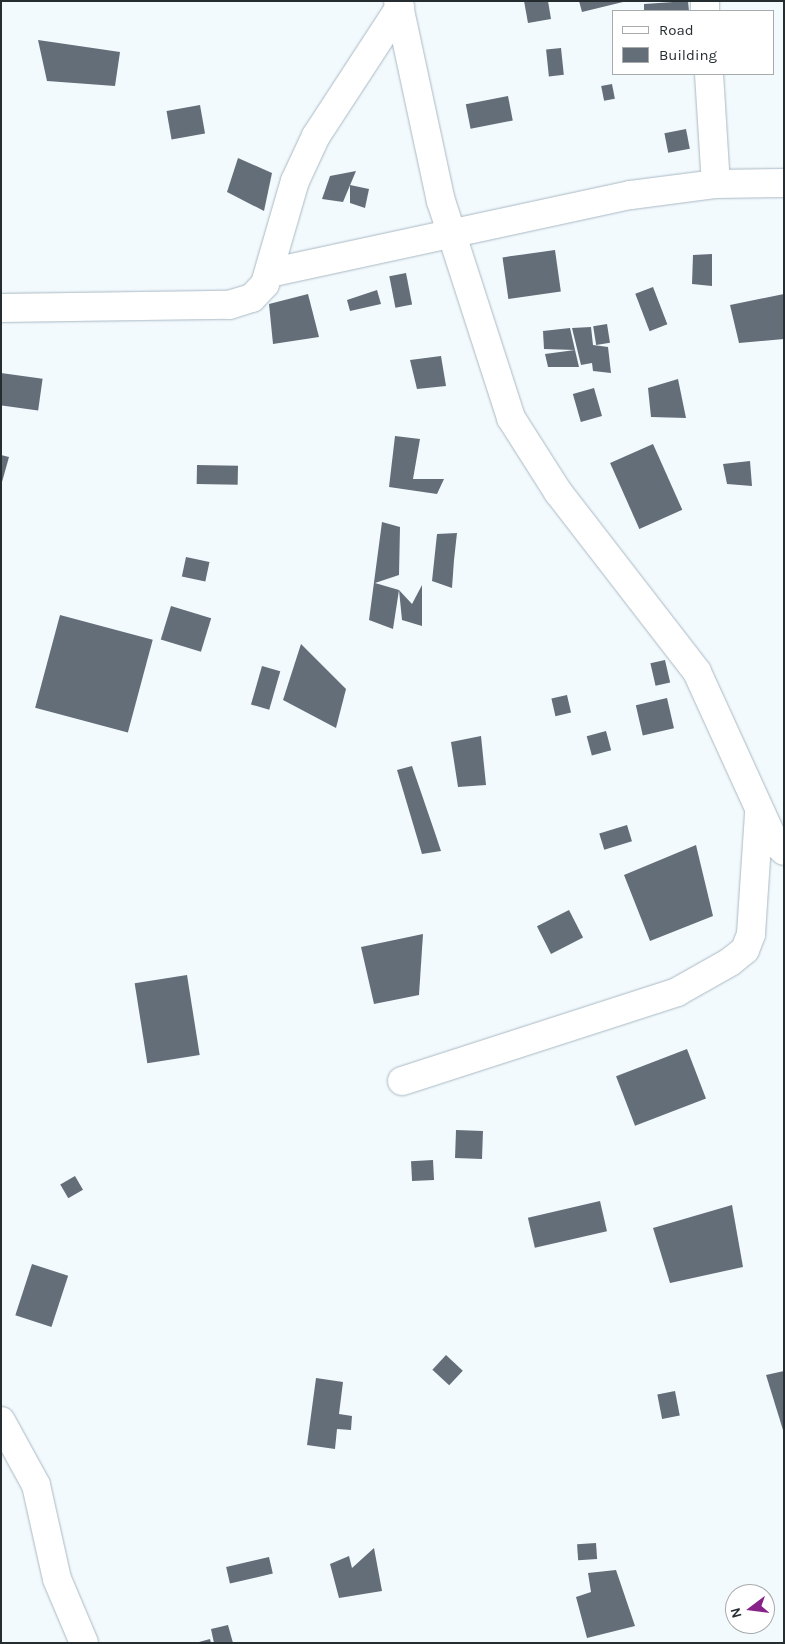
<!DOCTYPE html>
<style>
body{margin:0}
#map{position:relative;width:785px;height:1644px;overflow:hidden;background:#f3fafe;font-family:Karla,sans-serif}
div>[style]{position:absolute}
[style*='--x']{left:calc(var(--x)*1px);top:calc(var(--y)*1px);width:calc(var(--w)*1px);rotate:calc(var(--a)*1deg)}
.building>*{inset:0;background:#646e79;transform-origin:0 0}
.roads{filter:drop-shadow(0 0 1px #a9b9c3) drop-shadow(0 0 1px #a9b9c3)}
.minor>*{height:28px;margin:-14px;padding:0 14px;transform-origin:14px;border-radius:14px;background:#fff}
span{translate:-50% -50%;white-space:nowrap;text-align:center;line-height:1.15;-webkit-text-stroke:5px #fff;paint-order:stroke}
.frame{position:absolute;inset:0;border:2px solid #262d30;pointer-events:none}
.legend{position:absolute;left:612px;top:10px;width:162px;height:65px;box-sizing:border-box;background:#fff;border:1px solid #a8abac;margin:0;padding:6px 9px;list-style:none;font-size:15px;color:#262d30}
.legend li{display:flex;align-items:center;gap:10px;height:25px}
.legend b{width:25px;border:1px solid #a8abac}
.north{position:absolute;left:725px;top:1584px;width:50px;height:50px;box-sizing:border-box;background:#fff;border:1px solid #a8abac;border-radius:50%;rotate:255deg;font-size:14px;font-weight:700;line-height:20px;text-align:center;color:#262d30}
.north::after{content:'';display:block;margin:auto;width:18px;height:22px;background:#882289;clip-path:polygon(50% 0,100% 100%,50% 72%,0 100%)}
</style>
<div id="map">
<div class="building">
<div style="clip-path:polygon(524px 1px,548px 1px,551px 19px,528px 23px)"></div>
<div style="clip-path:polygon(579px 1px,623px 1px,623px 2px,582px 12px)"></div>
<div style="clip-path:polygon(688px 1px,689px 11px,644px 11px,644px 4px)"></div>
<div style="clip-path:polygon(38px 40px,120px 52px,115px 86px,47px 81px)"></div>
<div style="left:561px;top:48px;width:27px;height:15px;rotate:84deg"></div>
<div style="left:612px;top:84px;width:15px;height:11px;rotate:79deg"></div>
<div style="left:508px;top:96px;width:25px;height:43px;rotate:79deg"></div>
<div style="left:200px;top:105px;width:29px;height:34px;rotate:80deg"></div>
<div style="left:686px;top:129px;width:20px;height:22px;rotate:79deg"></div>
<div style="clip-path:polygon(238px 158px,272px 173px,264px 211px,227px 192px)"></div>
<div style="clip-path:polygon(356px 171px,343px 202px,322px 199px,330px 176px)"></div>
<div style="clip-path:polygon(350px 185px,369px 189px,365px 208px,350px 203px)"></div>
<div style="left:555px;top:250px;width:42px;height:53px;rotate:82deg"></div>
<div style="clip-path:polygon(712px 254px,712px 286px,692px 284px,693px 255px)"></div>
<div style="left:406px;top:273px;width:32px;height:17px;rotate:79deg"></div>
<div style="left:653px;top:287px;width:40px;height:19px;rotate:69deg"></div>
<div style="clip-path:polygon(377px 290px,381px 304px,350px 311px,347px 300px)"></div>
<div style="clip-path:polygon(308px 294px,319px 337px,273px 344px,269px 304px)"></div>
<div style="clip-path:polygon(784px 294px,784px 339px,739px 343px,730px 305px)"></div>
<div style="left:607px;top:324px;width:19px;height:14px;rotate:81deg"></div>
<div style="clip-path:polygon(591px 327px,593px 345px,608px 347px,611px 373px,593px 371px,592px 363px,581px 365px,572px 328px)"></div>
<div style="clip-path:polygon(570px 328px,575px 350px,544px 349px,543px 331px)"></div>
<div style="clip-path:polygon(575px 350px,579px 367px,548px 367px,545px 354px)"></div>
<div style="clip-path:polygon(441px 356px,446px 386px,417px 389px,410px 360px)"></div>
<div style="left:1px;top:373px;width:42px;height:32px;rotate:8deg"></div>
<div style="clip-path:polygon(678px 379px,686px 418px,651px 417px,648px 388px)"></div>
<div style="left:594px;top:388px;width:29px;height:22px;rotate:74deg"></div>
<div style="clip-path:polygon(395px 436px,420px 439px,413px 479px,444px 479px,437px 494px,389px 487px)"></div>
<div style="left:653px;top:444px;width:72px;height:47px;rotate:66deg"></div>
<div style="clip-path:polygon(1px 455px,9px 457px,2px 482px,1px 482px)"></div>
<div style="clip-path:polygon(750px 461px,752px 486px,727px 484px,723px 464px)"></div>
<div style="left:197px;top:465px;width:41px;height:19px;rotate:1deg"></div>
<div style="clip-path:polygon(382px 522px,400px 527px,399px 575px,375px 583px,399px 590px,393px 629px,369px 620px)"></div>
<div style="clip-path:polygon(457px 533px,454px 560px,452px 588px,432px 581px,437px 534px)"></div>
<div style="left:186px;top:557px;width:24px;height:20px;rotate:12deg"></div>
<div style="clip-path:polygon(422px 585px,422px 626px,402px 620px,399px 590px,412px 604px)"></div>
<div style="left:171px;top:606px;width:42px;height:35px;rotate:17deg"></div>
<div style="left:60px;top:615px;width:96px;height:96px;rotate:15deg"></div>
<div style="clip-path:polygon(301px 644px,346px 689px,336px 728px,283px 700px)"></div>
<div style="left:665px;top:660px;width:23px;height:15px;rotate:77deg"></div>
<div style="left:262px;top:666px;width:19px;height:40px;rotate:16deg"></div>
<div style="left:567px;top:695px;width:18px;height:16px;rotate:77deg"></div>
<div style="left:667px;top:698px;width:31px;height:32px;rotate:77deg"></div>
<div style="left:606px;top:731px;width:20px;height:20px;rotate:75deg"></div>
<div style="clip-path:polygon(481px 736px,486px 785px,458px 787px,451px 742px)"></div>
<div style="clip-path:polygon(412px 766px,436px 836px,441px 851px,422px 854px,397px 770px)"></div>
<div style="left:627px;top:825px;width:17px;height:29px;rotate:73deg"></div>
<div style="clip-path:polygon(696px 845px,713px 916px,650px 941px,624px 875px)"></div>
<div style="left:569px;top:910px;width:31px;height:36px;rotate:63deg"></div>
<div style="clip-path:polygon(423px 934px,419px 995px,374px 1004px,361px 947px)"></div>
<div style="left:187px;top:975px;width:81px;height:53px;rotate:81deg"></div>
<div style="left:687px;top:1049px;width:53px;height:76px;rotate:69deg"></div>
<div style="left:456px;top:1130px;width:27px;height:28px;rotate:2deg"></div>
<div style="left:433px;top:1160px;width:20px;height:22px;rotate:87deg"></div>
<div style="left:75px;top:1176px;width:16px;height:17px;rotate:60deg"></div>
<div style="left:600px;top:1201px;width:31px;height:74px;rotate:77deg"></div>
<div style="clip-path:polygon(732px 1205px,743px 1267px,670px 1283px,653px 1228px)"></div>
<div style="left:32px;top:1264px;width:38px;height:54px;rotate:18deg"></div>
<div style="left:446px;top:1355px;width:23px;height:20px;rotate:43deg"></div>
<div style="clip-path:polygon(784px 1371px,784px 1430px,783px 1430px,766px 1375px)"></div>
<div style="clip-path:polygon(316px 1378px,343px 1382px,339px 1414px,352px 1416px,351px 1430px,337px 1429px,335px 1449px,307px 1445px)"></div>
<div style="left:675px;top:1391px;width:25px;height:18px;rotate:79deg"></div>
<div style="left:596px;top:1543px;width:16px;height:19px;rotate:86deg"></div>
<div style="clip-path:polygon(374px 1548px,382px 1591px,339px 1598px,330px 1564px,349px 1556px,352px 1568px)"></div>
<div style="left:269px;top:1557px;width:17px;height:44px;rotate:77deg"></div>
<div style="clip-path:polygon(616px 1570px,635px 1626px,587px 1638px,576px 1597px,591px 1592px,588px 1573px)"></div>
<div style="clip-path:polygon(228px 1625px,233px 1643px,214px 1643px,211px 1629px)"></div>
<div style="clip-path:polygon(210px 1639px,211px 1643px,199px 1643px,199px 1642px)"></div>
</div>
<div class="roads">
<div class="minor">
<div style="--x:398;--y:1;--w:205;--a:77.9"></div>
<div style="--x:441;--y:201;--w:228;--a:72.1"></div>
<div style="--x:511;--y:418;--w:88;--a:57.6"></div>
<div style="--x:558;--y:492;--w:227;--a:52.3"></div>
<div style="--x:697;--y:672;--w:186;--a:65.5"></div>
<div style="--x:774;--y:841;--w:14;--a:45"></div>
<div style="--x:705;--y:1;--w:10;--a:90"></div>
<div style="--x:709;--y:74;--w:110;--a:86.4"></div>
<div style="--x:269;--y:273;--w:370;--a:-12.2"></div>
<div style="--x:631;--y:195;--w:86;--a:-7.4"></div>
<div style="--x:716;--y:184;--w:68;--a:-0.8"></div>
<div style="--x:1;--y:308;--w:228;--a:-0.8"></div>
<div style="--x:229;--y:305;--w:24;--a:-17"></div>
<div style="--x:252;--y:298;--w:19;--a:-47"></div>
<div style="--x:265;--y:284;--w:107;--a:-73.8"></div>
<div style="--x:295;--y:181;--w:50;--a:-65"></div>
<div style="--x:316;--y:136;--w:154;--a:-56.9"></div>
<div style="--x:402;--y:1081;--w:289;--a:-17.9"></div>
<div style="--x:677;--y:992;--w:61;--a:-29.5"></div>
<div style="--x:730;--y:962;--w:19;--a:-39"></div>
<div style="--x:745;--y:950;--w:17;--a:-69"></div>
<div style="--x:751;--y:934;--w:120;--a:-86.2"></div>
<div style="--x:1;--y:1421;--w:73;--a:61.3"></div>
<div style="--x:36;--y:1485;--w:96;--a:77.4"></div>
<div style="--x:57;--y:1579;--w:69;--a:67.1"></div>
</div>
</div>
<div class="frame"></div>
<ul class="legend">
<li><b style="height:6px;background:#fff"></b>Road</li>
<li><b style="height:14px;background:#646e79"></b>Building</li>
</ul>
<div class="north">N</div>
</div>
